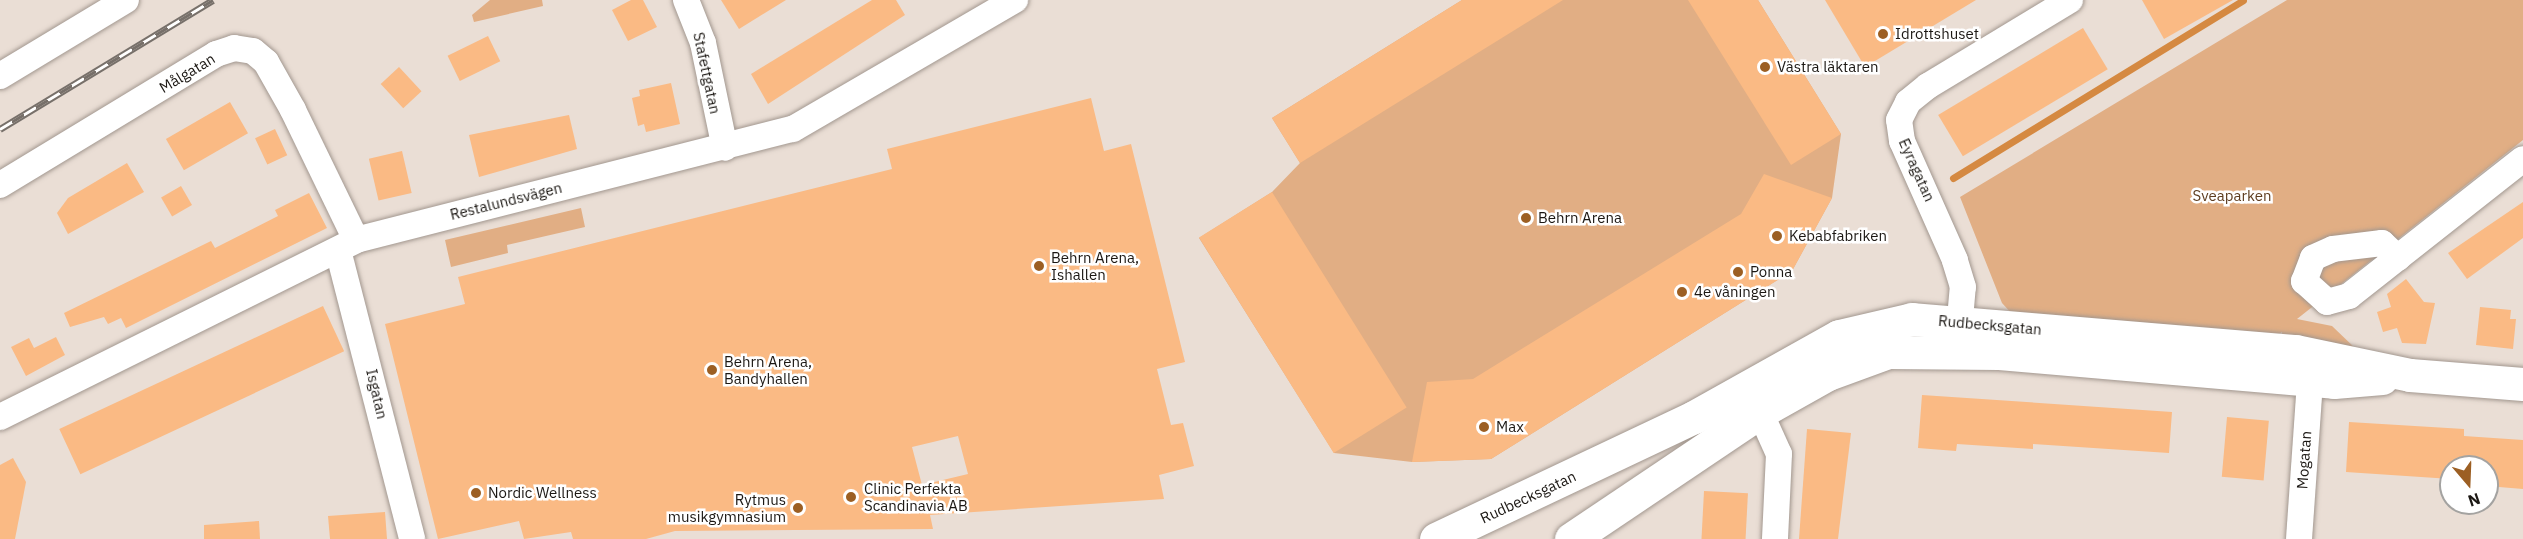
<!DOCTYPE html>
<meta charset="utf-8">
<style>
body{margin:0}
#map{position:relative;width:2523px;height:539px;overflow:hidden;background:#eaded5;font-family:"IBM Plex Sans",sans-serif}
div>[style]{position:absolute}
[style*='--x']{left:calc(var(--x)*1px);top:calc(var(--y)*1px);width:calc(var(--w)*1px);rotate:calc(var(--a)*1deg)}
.green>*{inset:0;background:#e1ae84}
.stream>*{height:7px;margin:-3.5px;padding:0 3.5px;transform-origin:3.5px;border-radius:3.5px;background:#d58941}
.building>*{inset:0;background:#faba84;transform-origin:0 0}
.roads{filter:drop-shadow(0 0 2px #a2978f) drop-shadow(0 0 2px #a2978f)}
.minor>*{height:26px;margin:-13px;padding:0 13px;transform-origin:13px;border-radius:13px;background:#fff}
.secondary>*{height:33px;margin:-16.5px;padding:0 16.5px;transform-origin:16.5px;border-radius:16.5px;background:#fff}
.rail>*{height:7px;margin-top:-3.5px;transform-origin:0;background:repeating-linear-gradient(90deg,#fff 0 14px,#77706a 0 28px);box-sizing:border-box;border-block:2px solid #77706a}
.dots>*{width:16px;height:16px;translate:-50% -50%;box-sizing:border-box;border:3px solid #fff;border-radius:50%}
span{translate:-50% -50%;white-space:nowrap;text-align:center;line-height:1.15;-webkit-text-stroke:5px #fff;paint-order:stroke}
.poi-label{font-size:15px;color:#1c1814}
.left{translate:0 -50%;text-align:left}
.right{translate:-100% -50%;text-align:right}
.street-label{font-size:15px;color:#1c1814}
.park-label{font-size:15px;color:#5e3d20}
.north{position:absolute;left:2439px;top:455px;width:60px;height:60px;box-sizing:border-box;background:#fff;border:2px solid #a4a3a1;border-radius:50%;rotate:161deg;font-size:16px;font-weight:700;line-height:24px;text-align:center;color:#1c1814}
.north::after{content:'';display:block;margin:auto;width:21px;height:27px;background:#9c5f23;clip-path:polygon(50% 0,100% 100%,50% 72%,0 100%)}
</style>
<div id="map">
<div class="green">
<div style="clip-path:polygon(490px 0,542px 0,543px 6px,474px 22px,472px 15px)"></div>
<div style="clip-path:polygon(1462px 0,1758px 0,1841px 134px,1832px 198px,1792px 271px,1491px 459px,1412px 462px,1334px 453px,1199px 238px,1272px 192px,1300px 163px,1272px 118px)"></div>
<div style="clip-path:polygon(2287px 0,2523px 0,2523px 140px,2297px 319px,2332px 326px,2356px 349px,2282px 337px,2282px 332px,2269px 341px,2013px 315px,2002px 303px,1960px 197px)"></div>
<div style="clip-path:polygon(581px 208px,585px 227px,507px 245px,508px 253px,451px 267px,445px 240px)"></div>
</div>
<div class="stream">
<div style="--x:1953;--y:178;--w:340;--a:-31.5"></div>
</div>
<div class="building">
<div style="clip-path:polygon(631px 0,643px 0,657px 27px,628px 41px,612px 10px)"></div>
<div style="clip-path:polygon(721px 0,786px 0,739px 29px)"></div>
<div style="clip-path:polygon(872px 0,896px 0,905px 15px,768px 104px,751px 74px)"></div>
<div style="clip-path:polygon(1462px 0,1563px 0,1300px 163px,1272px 118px)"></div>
<div style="clip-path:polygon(1688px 0,1758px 0,1841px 134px,1791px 165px)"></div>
<div style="clip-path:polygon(1825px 0,1976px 0,1865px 67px)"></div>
<div style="clip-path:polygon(2142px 0,2233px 0,2164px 39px)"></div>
<div style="left:2083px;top:28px;width:48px;height:169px;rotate:59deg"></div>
<div style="left:488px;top:36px;width:28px;height:45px;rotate:64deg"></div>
<div style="left:399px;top:67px;width:33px;height:25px;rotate:47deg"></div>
<div style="clip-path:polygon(671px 83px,680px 124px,646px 132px,644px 124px,638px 126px,632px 98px,640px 96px,639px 90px)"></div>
<div style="clip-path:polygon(evenodd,1091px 98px,1104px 151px,1131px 144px,1185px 362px,1157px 369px,1171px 425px,1183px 423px,1194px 466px,1159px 475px,1164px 499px,930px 515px,933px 529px,675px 531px,646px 539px,573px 539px,571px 532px,524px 539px,519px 521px,438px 539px,385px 324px,465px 304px,458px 277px,892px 169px,887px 149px,1091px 98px,958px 436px,968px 474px,922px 485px,912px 447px,958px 436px)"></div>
<div style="left:230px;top:102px;width:36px;height:74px;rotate:60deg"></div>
<div style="clip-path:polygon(569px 115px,577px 149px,479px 177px,469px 135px)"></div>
<div style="left:275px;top:129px;width:29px;height:22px;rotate:65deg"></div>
<div style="left:402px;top:151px;width:43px;height:34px;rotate:77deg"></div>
<div style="clip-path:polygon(127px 163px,144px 192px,68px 234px,57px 213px,68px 198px)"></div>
<div style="clip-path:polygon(1764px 174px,1832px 198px,1792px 271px,1491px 459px,1412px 462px,1427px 382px,1473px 379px,1741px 214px)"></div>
<div style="left:181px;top:186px;width:22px;height:23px;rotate:60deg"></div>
<div style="left:1272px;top:192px;width:254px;height:86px;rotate:58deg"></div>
<div style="clip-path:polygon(309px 193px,327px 228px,126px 328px,121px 318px,108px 324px,104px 317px,70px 327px,64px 313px,211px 241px,215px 248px,278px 216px,275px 210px)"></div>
<div style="clip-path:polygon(2523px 202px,2523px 238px,2467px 279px,2448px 253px)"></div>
<div style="clip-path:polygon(2406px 279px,2424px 302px,2435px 303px,2426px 344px,2402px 343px,2397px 328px,2383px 332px,2377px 312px,2391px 307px,2387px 294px)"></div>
<div style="left:323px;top:306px;width:50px;height:291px;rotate:65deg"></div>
<div style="clip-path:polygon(2480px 307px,2511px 310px,2510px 319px,2516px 319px,2513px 349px,2476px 345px)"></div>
<div style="clip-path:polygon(56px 337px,65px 355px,26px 376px,11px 347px,29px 338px,34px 348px)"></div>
<div style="clip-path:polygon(1922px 395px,2172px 412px,2169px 453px,2033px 444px,2033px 449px,1957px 444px,1956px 451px,1918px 448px)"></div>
<div style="left:2227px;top:417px;width:42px;height:60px;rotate:5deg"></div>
<div style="clip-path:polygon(2349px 422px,2464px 429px,2464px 436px,2523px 440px,2523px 489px,2487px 486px,2487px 467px,2451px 467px,2451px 479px,2346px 472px)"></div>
<div style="clip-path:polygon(1807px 429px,1851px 433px,1838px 539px,1799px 539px)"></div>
<div style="clip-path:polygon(13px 458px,26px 482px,15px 539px,0 539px,0 465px)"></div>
<div style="left:1704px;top:491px;width:44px;height:48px;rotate:3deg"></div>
<div style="clip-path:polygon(385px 512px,387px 539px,330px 539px,328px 516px)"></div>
<div style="clip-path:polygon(259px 521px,260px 539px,204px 539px,204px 525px)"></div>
</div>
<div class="roads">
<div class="minor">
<div style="--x:686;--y:0;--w:46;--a:68.4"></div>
<div style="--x:703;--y:43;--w:107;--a:78.2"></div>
<div style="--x:0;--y:76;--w:147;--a:-31.1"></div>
<div style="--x:0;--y:185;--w:253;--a:-31.2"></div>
<div style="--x:216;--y:54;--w:19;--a:-18"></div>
<div style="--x:234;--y:48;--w:19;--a:9"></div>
<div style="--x:253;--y:51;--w:17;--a:40"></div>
<div style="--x:266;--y:62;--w:55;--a:60.6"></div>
<div style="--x:293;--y:110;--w:144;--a:64.1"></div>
<div style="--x:338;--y:250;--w:298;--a:75.6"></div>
<div style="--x:2398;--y:258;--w:22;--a:-137"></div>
<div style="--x:2382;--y:243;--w:49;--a:173"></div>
<div style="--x:2333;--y:249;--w:22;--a:156"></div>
<div style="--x:2313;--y:258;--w:25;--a:111"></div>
<div style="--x:2304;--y:281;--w:31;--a:42"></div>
<div style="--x:2327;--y:302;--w:23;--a:-15"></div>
<div style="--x:2349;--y:296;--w:221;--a:-38.2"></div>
<div style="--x:1960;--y:319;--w:32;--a:-85"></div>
<div style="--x:1963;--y:287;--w:28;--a:-107"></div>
<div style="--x:1955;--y:260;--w:130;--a:-114"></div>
<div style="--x:1902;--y:141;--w:21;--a:-98"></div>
<div style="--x:1899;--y:120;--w:20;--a:-63"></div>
<div style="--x:1908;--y:102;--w:26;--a:-39"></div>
<div style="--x:1928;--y:86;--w:166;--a:-31.2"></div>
<div style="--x:1760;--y:412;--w:46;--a:65.7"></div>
<div style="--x:1779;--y:454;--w:85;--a:92.7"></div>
<div style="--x:0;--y:417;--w:398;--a:-26.4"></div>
<div style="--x:356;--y:240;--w:451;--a:-14.3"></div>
<div style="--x:793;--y:129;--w:257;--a:-30.2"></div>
<div style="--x:2299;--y:539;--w:159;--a:-86"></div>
</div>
<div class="secondary">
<div style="--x:1436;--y:539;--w:285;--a:-25.3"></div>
<div style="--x:1694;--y:417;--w:166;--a:-29.2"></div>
<div style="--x:1839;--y:336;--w:75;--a:-13.1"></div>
<div style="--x:1912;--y:319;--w:384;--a:4.8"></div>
<div style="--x:2295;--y:351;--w:117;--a:11.8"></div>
<div style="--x:2410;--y:375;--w:113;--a:4.6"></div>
<div style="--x:1571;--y:539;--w:228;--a:-33.9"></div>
<div style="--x:1760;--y:412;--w:78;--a:-29.2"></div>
<div style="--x:1828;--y:374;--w:64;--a:-20.1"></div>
<div style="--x:1888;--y:352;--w:111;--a:0.5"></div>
<div style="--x:1999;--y:353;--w:336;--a:4.9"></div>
<div style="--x:2334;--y:382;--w:48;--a:-4.8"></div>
</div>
</div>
<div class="rail">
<div style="--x:0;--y:129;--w:249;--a:-31.2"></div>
</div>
<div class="dots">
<div style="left:1883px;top:34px;background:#9c5f23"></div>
<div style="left:1765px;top:67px;background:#9c5f23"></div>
<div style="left:1526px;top:218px;background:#9c5f23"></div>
<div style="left:1777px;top:236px;background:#9c5f23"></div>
<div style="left:1039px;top:266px;background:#9c5f23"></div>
<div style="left:1738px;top:272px;background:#9c5f23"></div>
<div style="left:1682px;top:292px;background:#9c5f23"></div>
<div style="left:712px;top:370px;background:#9c5f23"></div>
<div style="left:1484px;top:427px;background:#9c5f23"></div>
<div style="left:476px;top:493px;background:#9c5f23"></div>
<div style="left:851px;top:497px;background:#9c5f23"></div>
<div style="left:798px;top:508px;background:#9c5f23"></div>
</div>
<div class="poi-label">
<span class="left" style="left:1895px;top:34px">Idrottshuset</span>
<span class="left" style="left:1777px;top:67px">Västra läktaren</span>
<span class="left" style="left:1538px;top:218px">Behrn Arena</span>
<span class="left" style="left:1789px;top:236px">Kebabfabriken</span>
<span class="left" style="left:1051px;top:266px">Behrn Arena,<br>Ishallen</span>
<span class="left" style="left:1750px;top:272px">Ponna</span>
<span class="left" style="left:1694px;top:292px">4e våningen</span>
<span class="left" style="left:724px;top:370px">Behrn Arena,<br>Bandyhallen</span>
<span class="left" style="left:1496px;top:427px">Max</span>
<span class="left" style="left:864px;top:497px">Clinic Perfekta<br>Scandinavia AB</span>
<span class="left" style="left:488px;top:493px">Nordic Wellness</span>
<span class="right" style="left:786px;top:508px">Rytmus<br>musikgymnasium</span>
</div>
<div class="street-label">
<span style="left:187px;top:73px;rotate:-31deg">Målgatan</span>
<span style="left:707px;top:73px;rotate:78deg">Stafettgatan</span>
<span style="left:1917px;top:170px;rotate:66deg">Eyragatan</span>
<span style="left:506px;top:201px;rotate:-14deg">Restalundsvägen</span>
<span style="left:1990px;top:325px;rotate:5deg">Rudbecksgatan</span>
<span style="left:377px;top:394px;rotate:77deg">Isgatan</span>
<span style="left:2304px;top:460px;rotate:-86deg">Mogatan</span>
<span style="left:1528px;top:497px;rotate:-25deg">Rudbecksgatan</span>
</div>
<div class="park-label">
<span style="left:2232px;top:196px">Sveaparken</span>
</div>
<div class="north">N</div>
</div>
